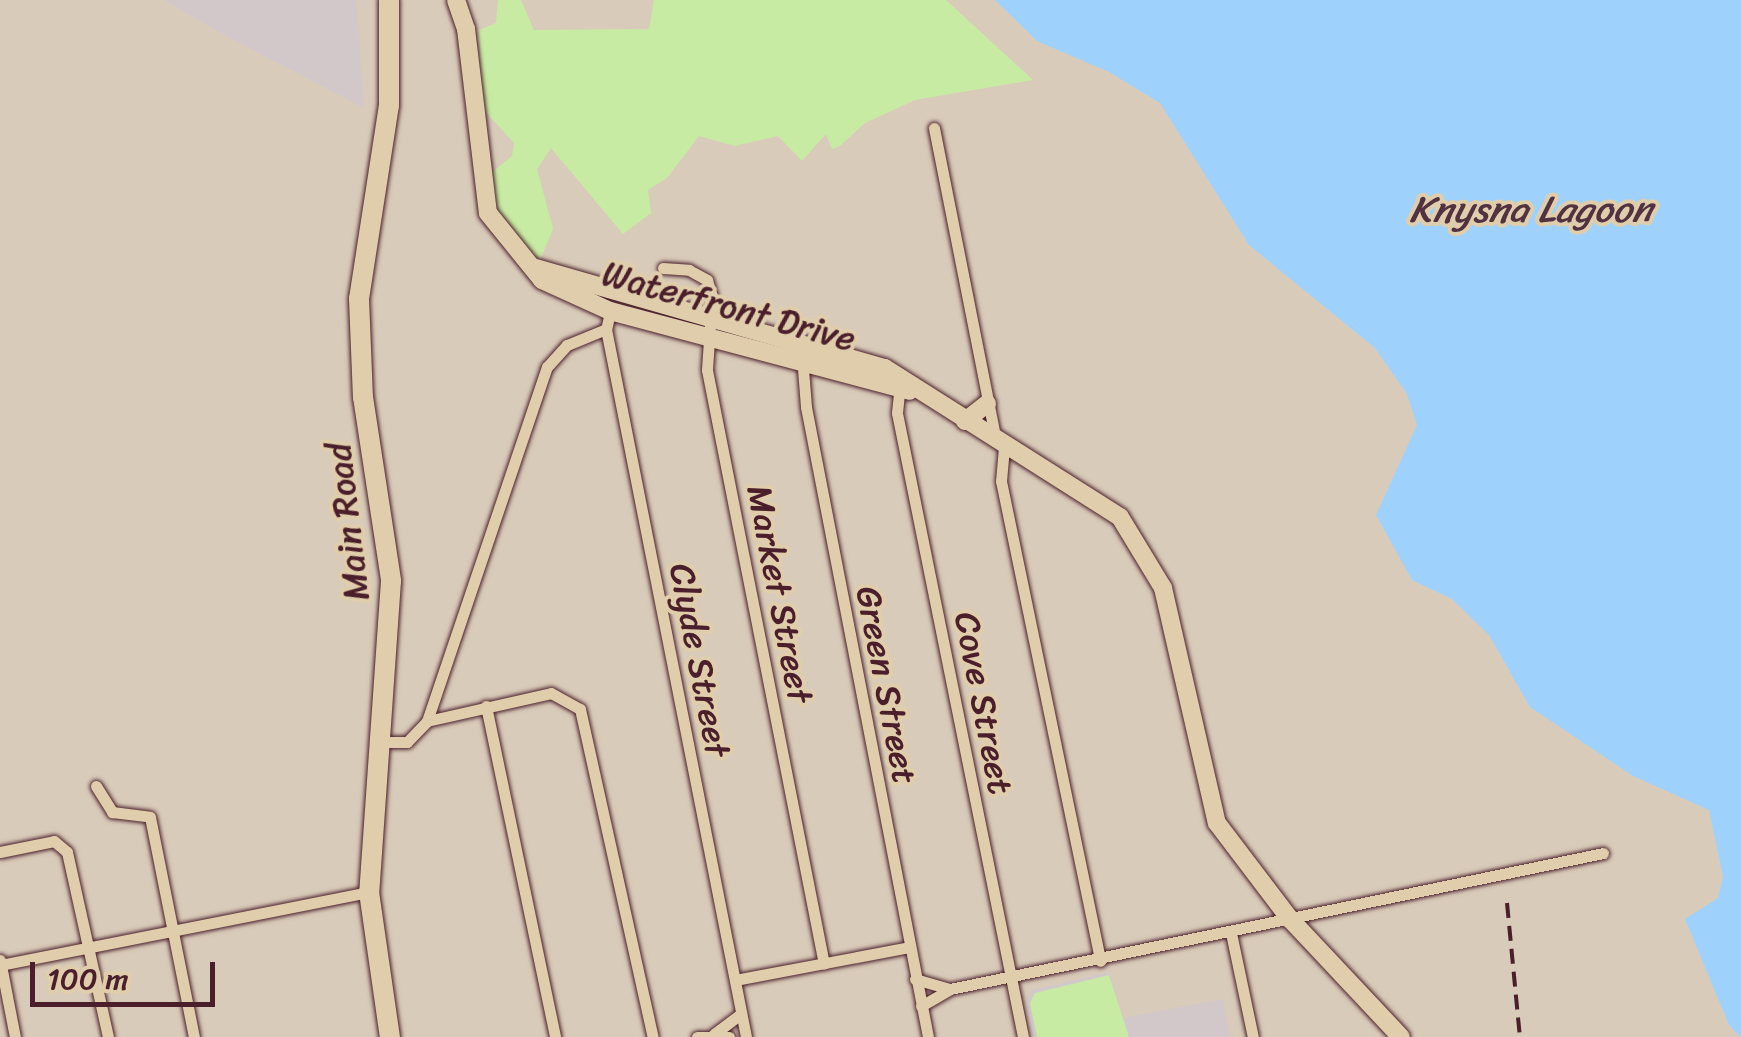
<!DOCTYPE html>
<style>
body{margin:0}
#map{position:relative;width:1741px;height:1037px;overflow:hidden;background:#d9cbb9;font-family:Sriracha,sans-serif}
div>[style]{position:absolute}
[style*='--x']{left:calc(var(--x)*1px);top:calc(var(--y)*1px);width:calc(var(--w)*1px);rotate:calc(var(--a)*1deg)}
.built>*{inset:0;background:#d2c8ca}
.green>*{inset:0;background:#c8eba4}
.water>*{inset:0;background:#9ed2fc}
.roads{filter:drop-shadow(0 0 2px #4a1f2b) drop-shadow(0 0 2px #4a1f2b)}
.street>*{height:11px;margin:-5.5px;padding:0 5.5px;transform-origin:5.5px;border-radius:5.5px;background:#dfcdab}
.secondary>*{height:18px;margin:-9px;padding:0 9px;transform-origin:9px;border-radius:9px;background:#dfcdab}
.highway>*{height:20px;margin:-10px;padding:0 10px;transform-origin:10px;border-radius:10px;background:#dfcdab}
.rail>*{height:4px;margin-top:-2px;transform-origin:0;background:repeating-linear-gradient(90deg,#4a1f2b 0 15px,transparent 0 23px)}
span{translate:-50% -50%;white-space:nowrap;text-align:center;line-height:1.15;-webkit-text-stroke:8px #dfcdab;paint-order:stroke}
.street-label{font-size:35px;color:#4a1f2b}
.water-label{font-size:38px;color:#523140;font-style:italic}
.scale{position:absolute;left:30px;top:962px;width:185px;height:45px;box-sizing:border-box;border:5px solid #4a1f2b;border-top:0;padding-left:12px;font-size:30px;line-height:35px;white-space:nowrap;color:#4a1f2b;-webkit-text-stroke:8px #dfcdab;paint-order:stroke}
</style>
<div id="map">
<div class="built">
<div style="clip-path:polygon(164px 0,356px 0,364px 108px,228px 37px)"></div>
<div style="clip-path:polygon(1110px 972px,1122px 1018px,1223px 999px,1230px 1037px,1033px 1037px,1026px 1002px,1032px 990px)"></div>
</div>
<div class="green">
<div style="clip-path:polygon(498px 0,521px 0,534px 30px,649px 29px,654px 0,946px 0,1033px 80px,915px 100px,865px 123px,840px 146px,832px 149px,826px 134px,802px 161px,778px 136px,735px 146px,699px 136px,667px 178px,648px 190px,651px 213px,623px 234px,551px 148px,537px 169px,553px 229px,540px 260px,521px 249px,492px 212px,490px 174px,512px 156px,514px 143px,483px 109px,479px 30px,496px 23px)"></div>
<div style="clip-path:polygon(1109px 975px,1129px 1037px,1037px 1037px,1030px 1003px,1035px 993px)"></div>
</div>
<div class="water">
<div style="clip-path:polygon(995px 0,1741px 0,1741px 1037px,1729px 1025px,1685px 919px,1718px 898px,1723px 877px,1709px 810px,1633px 776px,1530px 707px,1489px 635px,1452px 599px,1412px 580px,1376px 515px,1417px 425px,1407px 394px,1375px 348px,1249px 245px,1160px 103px,1109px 72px,1037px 41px)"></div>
</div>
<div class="roads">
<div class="street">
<div style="--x:934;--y:128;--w:315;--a:78.8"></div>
<div style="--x:663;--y:268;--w:26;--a:4"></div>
<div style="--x:689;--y:270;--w:21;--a:29"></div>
<div style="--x:707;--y:280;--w:17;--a:73"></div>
<div style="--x:712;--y:296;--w:74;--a:93.9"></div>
<div style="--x:707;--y:370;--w:605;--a:78.86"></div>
<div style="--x:611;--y:308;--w:22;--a:103"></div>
<div style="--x:606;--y:329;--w:722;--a:78.81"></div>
<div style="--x:802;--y:356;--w:51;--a:85.5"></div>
<div style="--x:806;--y:407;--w:642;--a:79.04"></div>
<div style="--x:900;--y:384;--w:29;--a:96"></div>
<div style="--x:897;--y:413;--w:637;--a:78.58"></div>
<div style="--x:1004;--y:447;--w:34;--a:95"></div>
<div style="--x:1001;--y:481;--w:490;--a:78.3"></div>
<div style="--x:486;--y:706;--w:338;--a:78.2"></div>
<div style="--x:427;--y:721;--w:127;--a:-12.7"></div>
<div style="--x:551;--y:693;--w:33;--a:29"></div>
<div style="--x:580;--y:709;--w:336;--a:77.5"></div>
<div style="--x:379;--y:742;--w:28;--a:0"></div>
<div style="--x:407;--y:742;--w:29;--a:-46"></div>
<div style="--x:427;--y:721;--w:374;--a:-71.3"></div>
<div style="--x:547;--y:367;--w:30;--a:-48"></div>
<div style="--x:567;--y:345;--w:42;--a:-22.3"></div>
<div style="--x:96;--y:786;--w:31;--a:58"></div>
<div style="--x:112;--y:812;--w:38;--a:7"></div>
<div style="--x:150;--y:817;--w:224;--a:78.7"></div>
<div style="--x:0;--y:852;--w:55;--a:-11.5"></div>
<div style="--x:54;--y:841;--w:17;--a:40"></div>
<div style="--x:67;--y:852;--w:189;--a:77.5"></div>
<div style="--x:1231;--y:933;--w:106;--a:78.1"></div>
<div style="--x:0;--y:960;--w:78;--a:79"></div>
<div style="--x:0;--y:965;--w:376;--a:-11.2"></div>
<div style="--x:915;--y:979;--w:36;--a:16"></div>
<div style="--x:735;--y:980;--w:177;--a:-10.7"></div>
<div style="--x:921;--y:1006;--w:34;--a:-30"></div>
<div style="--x:950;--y:989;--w:667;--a:-11.76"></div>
<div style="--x:714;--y:1034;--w:34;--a:-37"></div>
<div style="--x:697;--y:1037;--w:32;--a:0"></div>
</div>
<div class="secondary">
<div style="--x:456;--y:0;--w:31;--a:71"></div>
<div style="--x:466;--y:29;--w:185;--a:83.2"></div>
<div style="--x:488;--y:213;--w:86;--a:51.1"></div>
<div style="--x:542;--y:280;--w:75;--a:24.5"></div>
<div style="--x:610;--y:311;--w:310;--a:14.9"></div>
<div style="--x:532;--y:267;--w:367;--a:16"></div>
<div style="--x:885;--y:368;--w:278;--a:32.4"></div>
<div style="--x:1120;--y:517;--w:83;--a:58.8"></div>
<div style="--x:1163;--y:588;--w:241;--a:77.1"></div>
<div style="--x:1217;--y:823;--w:121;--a:52.8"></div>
<div style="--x:1290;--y:919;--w:162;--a:46.8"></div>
<div style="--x:965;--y:421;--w:28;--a:-38"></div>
</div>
<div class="highway">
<div style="--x:389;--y:0;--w:105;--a:90"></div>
<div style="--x:389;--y:105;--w:196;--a:98.8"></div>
<div style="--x:359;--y:299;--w:98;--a:87.7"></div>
<div style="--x:363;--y:397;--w:186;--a:81.3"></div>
<div style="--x:391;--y:581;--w:312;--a:94"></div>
<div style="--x:369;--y:892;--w:147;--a:81.8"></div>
</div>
</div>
<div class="rail">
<div style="--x:1507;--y:903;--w:135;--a:84.5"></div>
</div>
<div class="street-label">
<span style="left:729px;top:306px;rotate:15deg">Waterfront Drive</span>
<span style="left:347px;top:522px;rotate:-97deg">Main Road</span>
<span style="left:780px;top:594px;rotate:79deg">Market Street</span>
<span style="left:700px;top:660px;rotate:79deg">Clyde Street</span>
<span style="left:887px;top:685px;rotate:79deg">Green Street</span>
<span style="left:984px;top:703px;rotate:79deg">Cove Street</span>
</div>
<div class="water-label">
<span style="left:1531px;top:210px">Knysna Lagoon</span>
</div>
<div class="scale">100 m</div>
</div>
